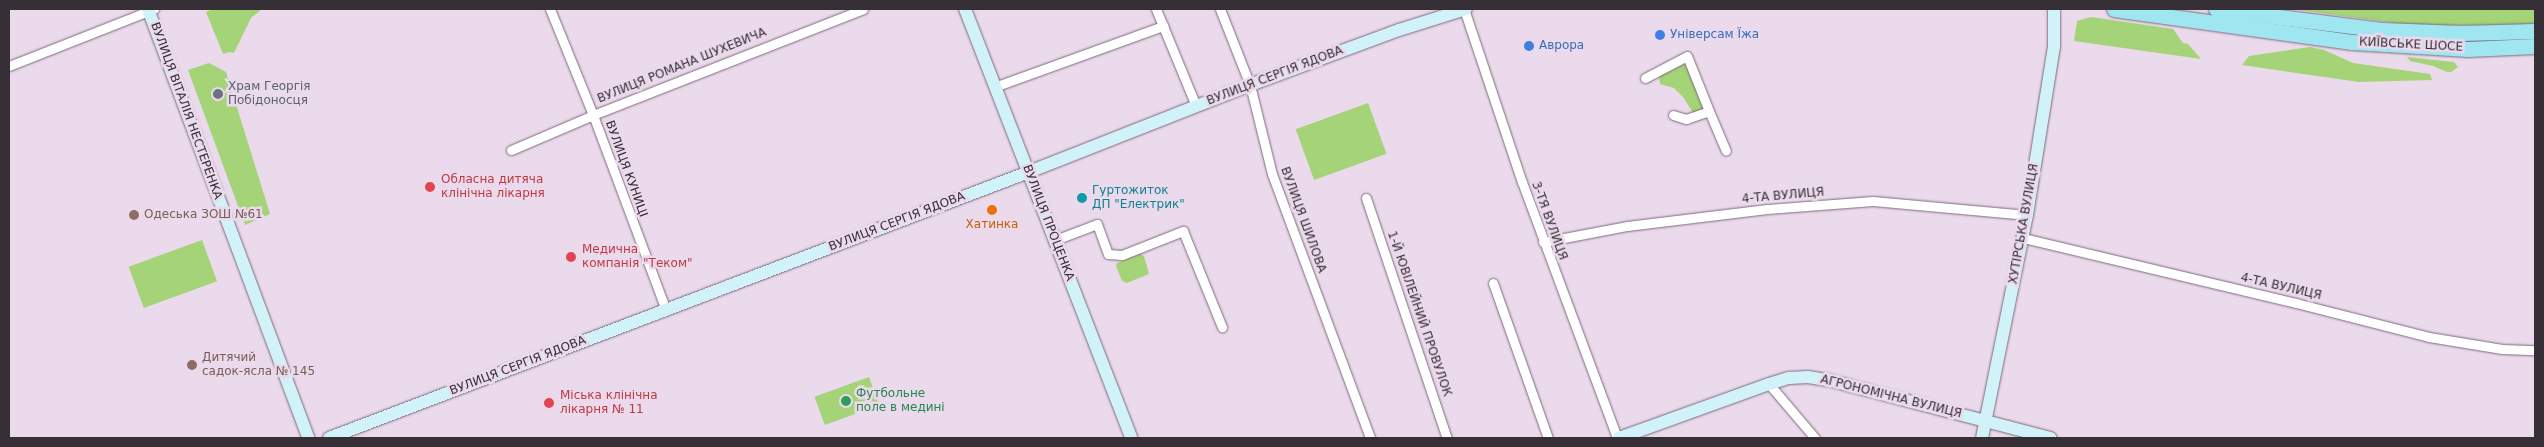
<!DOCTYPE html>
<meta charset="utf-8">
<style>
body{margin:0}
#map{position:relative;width:2544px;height:447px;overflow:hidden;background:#ebd9ec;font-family:"DejaVu Sans",sans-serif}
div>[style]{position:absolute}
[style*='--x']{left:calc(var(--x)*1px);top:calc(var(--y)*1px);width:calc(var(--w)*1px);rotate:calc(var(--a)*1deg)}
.green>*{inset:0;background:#a5d378;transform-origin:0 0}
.roads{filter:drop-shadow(0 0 1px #7b6b7c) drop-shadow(0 0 1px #7b6b7c)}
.street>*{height:9px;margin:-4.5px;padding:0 4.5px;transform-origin:4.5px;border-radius:4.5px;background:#fff}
.secondary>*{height:12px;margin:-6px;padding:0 6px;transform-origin:6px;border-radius:6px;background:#d0f2f8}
.primary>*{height:15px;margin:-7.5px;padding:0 7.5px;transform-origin:7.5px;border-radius:7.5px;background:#a0e6f0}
.dots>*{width:14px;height:14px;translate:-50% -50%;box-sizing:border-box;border:2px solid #ebd9ec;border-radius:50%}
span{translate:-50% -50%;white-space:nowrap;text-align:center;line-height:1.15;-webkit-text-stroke:5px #ebd9ec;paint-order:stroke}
.shop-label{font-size:12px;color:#366cbe}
.left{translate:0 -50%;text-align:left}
.street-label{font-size:12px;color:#362f36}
.worship-label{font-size:12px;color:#5b616d}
.health-label{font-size:12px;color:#be3a42}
.culture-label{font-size:12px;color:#0d838f}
.education-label{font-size:12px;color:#785e54}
.food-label{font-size:12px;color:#c56008}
.leisure-label{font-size:12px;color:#27864d}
.frame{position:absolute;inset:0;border:10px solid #362f36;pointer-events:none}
</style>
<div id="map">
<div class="green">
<div style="clip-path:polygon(213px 9px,262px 9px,251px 18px,234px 53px,229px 52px,223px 54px,206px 12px)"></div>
<div style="clip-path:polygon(2291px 9px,2535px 9px,2535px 25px,2409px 25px)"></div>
<div style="clip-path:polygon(2091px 17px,2173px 29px,2183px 43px,2188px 44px,2201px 59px,2074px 41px,2077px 21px)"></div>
<div style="clip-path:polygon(2310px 47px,2324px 50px,2353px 63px,2430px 74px,2432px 80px,2359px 82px,2242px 65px,2249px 56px)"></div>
<div style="clip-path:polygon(2407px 57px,2454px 62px,2458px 67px,2451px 72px,2447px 72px,2433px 66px,2410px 61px)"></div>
<div style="clip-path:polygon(1690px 62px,1708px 107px,1694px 115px,1684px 98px,1674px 88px,1660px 84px,1659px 75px)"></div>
<div style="clip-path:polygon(209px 63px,226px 72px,270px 214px,245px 225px,188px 70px)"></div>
<div style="left:1368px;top:103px;width:54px;height:77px;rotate:70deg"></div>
<div style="left:202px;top:240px;width:44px;height:78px;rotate:70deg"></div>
<div style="clip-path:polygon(1140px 254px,1144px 256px,1149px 274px,1127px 283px,1122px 281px,1116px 266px,1117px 263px)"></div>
<div style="left:869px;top:377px;width:30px;height:58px;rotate:70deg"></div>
</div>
<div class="roads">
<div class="street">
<div style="--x:550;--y:9;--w:114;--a:67.9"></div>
<div style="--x:593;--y:115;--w:208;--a:69.5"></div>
<div style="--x:1156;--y:9;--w:105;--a:67.6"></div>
<div style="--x:1220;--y:9;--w:82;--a:68.5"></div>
<div style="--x:1250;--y:85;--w:92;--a:76.1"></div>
<div style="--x:1272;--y:174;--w:282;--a:69.6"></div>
<div style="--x:1464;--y:9;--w:182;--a:71.5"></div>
<div style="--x:1522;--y:182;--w:273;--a:69.6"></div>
<div style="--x:9;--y:66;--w:156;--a:-21.5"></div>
<div style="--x:1645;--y:78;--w:47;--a:-27.6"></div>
<div style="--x:1687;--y:56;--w:59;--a:68.2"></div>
<div style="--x:997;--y:86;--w:177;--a:-19.9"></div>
<div style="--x:1673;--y:115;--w:14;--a:17"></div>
<div style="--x:1686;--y:119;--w:24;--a:-19"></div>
<div style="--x:1709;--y:111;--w:43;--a:67"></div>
<div style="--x:511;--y:150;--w:89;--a:-23.1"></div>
<div style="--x:593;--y:115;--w:290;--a:-21.4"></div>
<div style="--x:1366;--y:198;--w:253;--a:71.4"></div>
<div style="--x:2023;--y:238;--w:281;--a:13.4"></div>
<div style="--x:2296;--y:303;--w:137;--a:14.3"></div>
<div style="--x:2429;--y:337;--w:74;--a:9.3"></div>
<div style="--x:2502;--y:349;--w:33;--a:2"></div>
<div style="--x:1055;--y:240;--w:45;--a:-20.9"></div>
<div style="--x:1097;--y:224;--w:32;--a:70"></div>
<div style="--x:1108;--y:254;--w:14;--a:4"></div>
<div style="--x:1122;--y:255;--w:66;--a:-21.5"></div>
<div style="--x:1183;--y:231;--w:104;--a:67.9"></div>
<div style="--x:1543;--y:242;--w:86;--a:-10.8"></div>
<div style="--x:1627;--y:226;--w:141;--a:-6.9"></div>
<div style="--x:1767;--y:209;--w:106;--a:-4.3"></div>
<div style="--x:1873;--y:201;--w:155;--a:5.2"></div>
<div style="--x:1493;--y:283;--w:164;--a:70.5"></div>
<div style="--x:1769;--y:384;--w:71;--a:49.6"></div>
</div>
<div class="secondary">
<div style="--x:148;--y:9;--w:458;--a:69.5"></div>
<div style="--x:965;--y:9;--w:460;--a:68.8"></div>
<div style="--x:329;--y:438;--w:749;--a:-20.81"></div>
<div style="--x:1029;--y:172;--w:238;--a:-21.5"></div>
<div style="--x:1250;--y:85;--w:159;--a:-20.3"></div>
<div style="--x:1399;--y:30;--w:70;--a:-17.4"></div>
<div style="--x:1619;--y:438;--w:159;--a:-19.8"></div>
<div style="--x:1769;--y:384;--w:21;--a:-17"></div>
<div style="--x:1789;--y:378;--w:19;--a:-3"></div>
<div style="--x:1808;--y:377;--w:20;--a:9"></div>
<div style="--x:1828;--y:380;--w:230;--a:14.6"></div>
<div style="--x:1982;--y:438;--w:227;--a:-78.6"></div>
<div style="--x:2027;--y:215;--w:170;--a:-80.9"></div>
<div style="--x:2054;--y:47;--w:38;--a:-90"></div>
</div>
<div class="primary">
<div style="--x:2114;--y:9;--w:240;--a:7.9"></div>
<div style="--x:2352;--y:42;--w:116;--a:3.5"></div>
<div style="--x:2468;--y:49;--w:67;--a:-2.6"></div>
<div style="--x:2216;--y:9;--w:167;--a:7.2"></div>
<div style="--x:2382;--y:30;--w:79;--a:2.2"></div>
<div style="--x:2461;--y:33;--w:74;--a:-1.5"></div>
</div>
</div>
<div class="dots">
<div style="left:1660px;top:35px;background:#3f7fe0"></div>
<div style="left:1529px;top:46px;background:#3f7fe0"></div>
<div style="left:218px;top:94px;background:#6b7280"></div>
<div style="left:430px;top:187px;background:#e0444e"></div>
<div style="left:1082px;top:198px;background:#0f9aa8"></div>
<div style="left:992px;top:210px;background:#e8710a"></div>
<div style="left:134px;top:215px;background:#8d6e63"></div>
<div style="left:571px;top:257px;background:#e0444e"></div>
<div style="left:192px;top:365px;background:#8d6e63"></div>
<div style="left:846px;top:401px;background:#2e9e5b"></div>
<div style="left:549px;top:403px;background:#e0444e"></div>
</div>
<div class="shop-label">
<span class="left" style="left:1670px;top:35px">Універсам Їжа</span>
<span class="left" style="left:1539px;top:46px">Аврора</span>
</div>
<div class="street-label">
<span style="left:2411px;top:45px;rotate:3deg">КИЇВСЬКЕ ШОСЕ</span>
<span style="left:682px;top:66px;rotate:-22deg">ВУЛИЦЯ РОМАНА ШУХЕВИЧА</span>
<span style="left:1275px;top:76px;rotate:-21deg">ВУЛИЦЯ СЕРГІЯ ЯДОВА</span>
<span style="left:186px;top:111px;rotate:70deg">ВУЛИЦЯ ВІТАЛІЯ НЕСТЕРЕНКА</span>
<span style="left:626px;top:169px;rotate:70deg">ВУЛИЦЯ КУНИЦІ</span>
<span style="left:1783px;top:196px;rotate:-5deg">4-ТА ВУЛИЦЯ</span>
<span style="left:1303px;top:220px;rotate:70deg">ВУЛИЦЯ ШИЛОВА</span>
<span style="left:1549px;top:221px;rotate:70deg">3-ТЯ ВУЛИЦЯ</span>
<span style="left:897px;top:222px;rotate:-21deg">ВУЛИЦЯ СЕРГІЯ ЯДОВА</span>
<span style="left:1048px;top:223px;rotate:69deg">ВУЛИЦЯ ПРОЦЕНКА</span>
<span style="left:2024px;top:224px;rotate:-80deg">ХУТІРСЬКА ВУЛИЦЯ</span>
<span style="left:2281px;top:287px;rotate:13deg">4-ТА ВУЛИЦЯ</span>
<span style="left:1419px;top:314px;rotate:71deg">1-Й ЮВІЛЕЙНИЙ ПРОВУЛОК</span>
<span style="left:518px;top:366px;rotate:-21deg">ВУЛИЦЯ СЕРГІЯ ЯДОВА</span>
<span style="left:1891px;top:397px;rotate:14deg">АГРОНОМІЧНА ВУЛИЦЯ</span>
</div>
<div class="worship-label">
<span class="left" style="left:228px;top:94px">Храм Георгія<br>Побідоносця</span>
</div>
<div class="health-label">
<span class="left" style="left:441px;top:187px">Обласна дитяча<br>клінічна лікарня</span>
<span class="left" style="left:582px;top:257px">Медична<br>компанія "Теком"</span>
<span class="left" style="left:560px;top:403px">Міська клінічна<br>лікарня № 11</span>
</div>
<div class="culture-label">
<span class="left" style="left:1092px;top:198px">Гуртожиток<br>ДП "Електрик"</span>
</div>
<div class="education-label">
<span class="left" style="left:144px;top:215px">Одеська ЗОШ №61</span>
<span class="left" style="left:202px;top:365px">Дитячий<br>садок-ясла № 145</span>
</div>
<div class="food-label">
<span style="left:992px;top:225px">Хатинка</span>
</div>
<div class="leisure-label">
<span class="left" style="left:856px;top:401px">Футбольне<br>поле в медині</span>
</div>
<div class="frame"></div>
</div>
